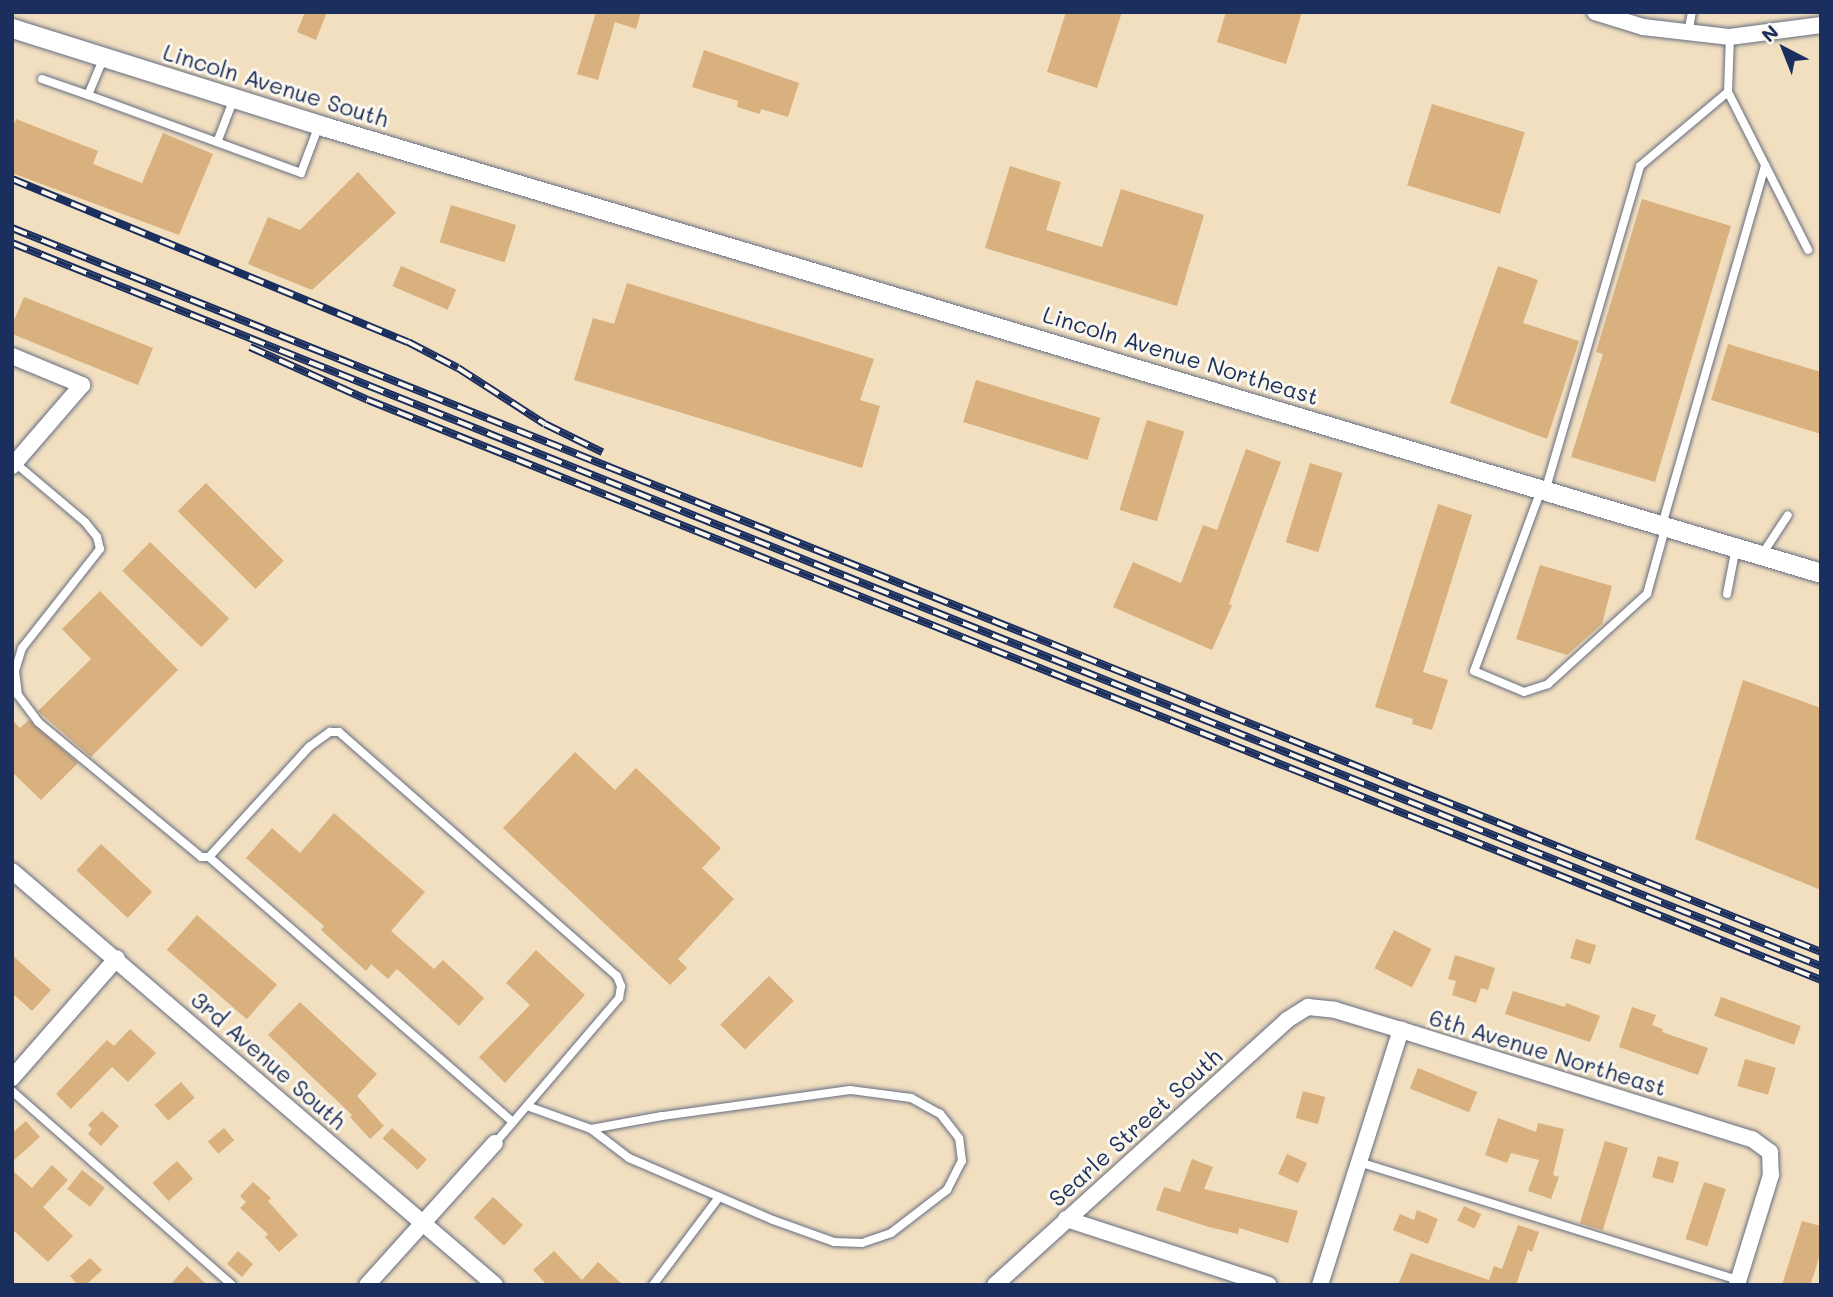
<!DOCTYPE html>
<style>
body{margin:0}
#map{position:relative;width:1833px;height:1297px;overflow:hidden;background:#f2dfc0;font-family:Mali,sans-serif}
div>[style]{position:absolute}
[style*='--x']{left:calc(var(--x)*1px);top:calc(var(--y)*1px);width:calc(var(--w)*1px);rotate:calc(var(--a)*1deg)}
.building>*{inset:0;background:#d8b17f;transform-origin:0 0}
.roads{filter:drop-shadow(0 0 2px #666d80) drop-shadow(0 0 2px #666d80)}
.service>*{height:8px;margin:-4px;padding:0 4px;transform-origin:4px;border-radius:4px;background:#fff}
.minor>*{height:16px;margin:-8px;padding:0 8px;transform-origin:8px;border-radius:8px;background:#fff}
.tertiary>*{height:19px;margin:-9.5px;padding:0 9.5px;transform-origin:9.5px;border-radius:9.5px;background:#fff}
.rail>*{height:8px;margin-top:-4px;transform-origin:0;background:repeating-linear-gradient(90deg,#fbf7ec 0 16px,#1b2f5e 0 32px);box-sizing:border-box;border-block:2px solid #1b2f5e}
span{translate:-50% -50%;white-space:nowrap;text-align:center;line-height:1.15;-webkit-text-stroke:6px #fbf7ec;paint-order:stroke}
.street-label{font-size:23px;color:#1b2f5e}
.frame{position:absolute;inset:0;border:14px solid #1b2f5e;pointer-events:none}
.north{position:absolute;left:1749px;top:14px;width:70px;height:70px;-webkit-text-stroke:5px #fbf7ec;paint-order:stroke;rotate:318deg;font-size:19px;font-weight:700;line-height:28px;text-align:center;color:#1b2f5e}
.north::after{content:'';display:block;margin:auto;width:24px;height:32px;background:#1b2f5e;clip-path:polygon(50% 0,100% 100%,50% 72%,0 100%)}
</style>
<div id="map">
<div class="building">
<div style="clip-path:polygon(305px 12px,327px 12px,316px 40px,297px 32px)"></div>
<div style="clip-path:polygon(596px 12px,641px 12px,636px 29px,615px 22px,598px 80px,577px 74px)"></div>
<div style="clip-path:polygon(1066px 12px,1122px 12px,1097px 88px,1047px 72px)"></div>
<div style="clip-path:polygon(1226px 12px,1302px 12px,1286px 64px,1217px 42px)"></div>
<div style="clip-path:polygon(704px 50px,799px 83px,788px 117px,761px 109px,760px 114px,737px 107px,738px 101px,692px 87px)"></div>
<div style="left:1432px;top:104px;width:97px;height:85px;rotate:17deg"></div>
<div style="clip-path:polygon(16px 119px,98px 151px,93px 164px,142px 183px,163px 133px,213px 154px,179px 235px,12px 173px,12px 129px)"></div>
<div style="clip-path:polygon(1010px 166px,1061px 182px,1046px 230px,1102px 247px,1121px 189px,1204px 215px,1177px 306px,985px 248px)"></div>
<div style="clip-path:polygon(358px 172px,396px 213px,312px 290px,248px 264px,268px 217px,300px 230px)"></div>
<div style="clip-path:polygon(1642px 199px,1731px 226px,1655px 482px,1571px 457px,1603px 354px,1596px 352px)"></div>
<div style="left:451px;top:205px;width:68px;height:39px;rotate:17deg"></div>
<div style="left:401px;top:266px;width:60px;height:22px;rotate:23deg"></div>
<div style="clip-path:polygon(1498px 266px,1538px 280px,1523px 323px,1579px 341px,1547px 439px,1450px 403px)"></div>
<div style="clip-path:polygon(627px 283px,874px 359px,860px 400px,880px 406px,862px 468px,574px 380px,593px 318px,614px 324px)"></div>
<div style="clip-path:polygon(24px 297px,153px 348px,138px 385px,12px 334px,12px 325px)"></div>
<div style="clip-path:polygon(1728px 344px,1821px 372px,1821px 434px,1711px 400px)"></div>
<div style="left:976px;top:380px;width:130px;height:44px;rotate:17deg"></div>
<div style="left:1147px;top:420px;width:39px;height:94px;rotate:17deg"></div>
<div style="clip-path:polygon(1246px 449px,1281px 462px,1229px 604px,1232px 605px,1212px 650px,1113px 607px,1133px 562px,1181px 583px,1203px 525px,1217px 530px)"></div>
<div style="left:1310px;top:463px;width:34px;height:83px;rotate:17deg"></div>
<div style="left:206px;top:483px;width:110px;height:40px;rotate:45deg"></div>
<div style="clip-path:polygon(1438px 504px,1472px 515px,1423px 672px,1448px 680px,1432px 730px,1412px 724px,1413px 719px,1375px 707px)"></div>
<div style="left:150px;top:542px;width:110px;height:40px;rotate:44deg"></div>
<div style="clip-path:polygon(1540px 565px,1612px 586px,1602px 624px,1567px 655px,1516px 639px)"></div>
<div style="clip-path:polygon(100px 591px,178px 670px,91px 757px,38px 711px,91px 659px,62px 629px)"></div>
<div style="clip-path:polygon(1743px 680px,1821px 708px,1821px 890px,1695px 839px)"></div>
<div style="clip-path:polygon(12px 720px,20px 728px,29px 720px,78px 763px,41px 800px,12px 772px)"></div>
<div style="clip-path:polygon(575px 752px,615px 790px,636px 768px,721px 848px,702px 868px,734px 899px,678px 959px,687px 968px,670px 985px,503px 828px)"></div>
<div style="clip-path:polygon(334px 813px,425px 892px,391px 931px,434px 969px,443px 960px,484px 998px,459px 1026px,397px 969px,388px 979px,371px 964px,366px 971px,321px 930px,324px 926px,246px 858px,272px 828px,300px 853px)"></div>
<div style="left:101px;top:844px;width:70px;height:36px;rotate:43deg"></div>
<div style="left:197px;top:915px;width:106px;height:46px;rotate:41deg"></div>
<div style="left:1394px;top:930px;width:42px;height:43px;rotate:27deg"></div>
<div style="left:1576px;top:939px;width:21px;height:20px;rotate:17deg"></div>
<div style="clip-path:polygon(536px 950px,585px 995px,505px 1083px,479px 1057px,530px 1005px,506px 983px)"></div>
<div style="clip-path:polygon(12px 955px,51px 990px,32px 1011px,12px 993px)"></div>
<div style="clip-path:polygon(1455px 955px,1495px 968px,1488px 990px,1481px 988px,1476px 1003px,1452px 995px,1456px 981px,1448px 979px)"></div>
<div style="left:769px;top:976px;width:35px;height:69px;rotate:45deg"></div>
<div style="clip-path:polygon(1513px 991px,1565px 1007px,1566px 1003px,1600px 1016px,1590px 1042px,1505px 1014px)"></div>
<div style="left:1721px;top:997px;width:85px;height:20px;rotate:20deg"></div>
<div style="clip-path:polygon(300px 1002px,377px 1074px,357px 1096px,384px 1126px,370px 1139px,350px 1117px,352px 1115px,268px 1035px)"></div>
<div style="clip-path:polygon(1632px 1007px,1656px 1015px,1652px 1025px,1663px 1029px,1662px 1032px,1708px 1048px,1698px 1075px,1619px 1047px)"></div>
<div style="clip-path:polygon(130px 1029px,156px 1053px,128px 1082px,112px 1067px,71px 1109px,56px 1094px,107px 1040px,114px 1046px)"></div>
<div style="left:1745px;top:1059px;width:32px;height:28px;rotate:16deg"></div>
<div style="left:1418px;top:1068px;width:64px;height:22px;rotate:22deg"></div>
<div style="left:181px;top:1082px;width:21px;height:35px;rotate:49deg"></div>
<div style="left:1303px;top:1091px;width:23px;height:28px;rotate:15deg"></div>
<div style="clip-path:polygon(102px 1111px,119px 1126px,101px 1146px,88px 1134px,92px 1129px,88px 1125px)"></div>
<div style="clip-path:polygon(1498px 1118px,1536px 1132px,1538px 1123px,1564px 1129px,1553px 1175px,1559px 1177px,1551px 1199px,1528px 1191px,1539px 1160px,1511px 1153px,1507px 1163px,1485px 1155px)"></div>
<div style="clip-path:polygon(26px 1121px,40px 1137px,12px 1162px,12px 1133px)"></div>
<div style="left:224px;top:1128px;width:16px;height:21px;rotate:50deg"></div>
<div style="left:392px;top:1128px;width:47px;height:14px;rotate:42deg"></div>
<div style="left:1605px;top:1141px;width:24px;height:86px;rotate:17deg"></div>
<div style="left:1287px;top:1154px;width:22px;height:22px;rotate:24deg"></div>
<div style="left:1658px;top:1156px;width:22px;height:22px;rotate:16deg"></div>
<div style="clip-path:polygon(1192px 1159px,1213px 1167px,1204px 1189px,1298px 1211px,1288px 1243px,1239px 1228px,1238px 1234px,1209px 1227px,1156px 1210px,1164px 1187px,1180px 1192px)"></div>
<div style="left:177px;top:1161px;width:24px;height:33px;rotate:48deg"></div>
<div style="clip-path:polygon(52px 1165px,68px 1180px,43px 1207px,73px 1236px,48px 1262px,12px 1229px,12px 1170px,32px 1188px)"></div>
<div style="left:82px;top:1170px;width:29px;height:24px;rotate:38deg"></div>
<div style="clip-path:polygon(253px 1182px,271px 1198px,268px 1201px,298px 1235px,279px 1252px,265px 1237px,268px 1234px,240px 1208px,246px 1202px,240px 1196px)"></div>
<div style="left:1704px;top:1182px;width:23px;height:60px;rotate:18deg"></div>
<div style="left:493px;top:1197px;width:41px;height:28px;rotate:43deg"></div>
<div style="left:1464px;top:1206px;width:19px;height:16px;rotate:25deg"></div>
<div style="clip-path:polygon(1417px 1210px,1438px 1219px,1428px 1244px,1393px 1230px,1400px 1214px,1414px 1220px)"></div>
<div style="clip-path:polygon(1802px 1221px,1821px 1226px,1821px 1250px,1815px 1271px,1810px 1285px,1782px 1285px)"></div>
<div style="clip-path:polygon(1518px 1225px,1539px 1232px,1532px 1252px,1528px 1250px,1516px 1285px,1398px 1285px,1411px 1253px,1489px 1280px,1494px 1266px,1502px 1269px)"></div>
<div style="left:238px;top:1251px;width:20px;height:17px;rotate:41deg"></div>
<div style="clip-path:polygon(554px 1251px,582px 1280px,598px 1262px,623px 1285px,547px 1285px,533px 1270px)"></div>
<div style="clip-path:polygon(90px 1258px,102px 1270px,86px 1285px,78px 1285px,70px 1276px)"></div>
<div style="clip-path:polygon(187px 1266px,207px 1285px,170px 1285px)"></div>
</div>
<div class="roads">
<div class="service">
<div style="--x:1688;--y:34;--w:22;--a:-80"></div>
<div style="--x:1730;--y:37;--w:55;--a:92.1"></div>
<div style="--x:1728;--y:92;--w:177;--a:63.1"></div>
<div style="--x:104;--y:57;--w:41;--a:112.8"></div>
<div style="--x:88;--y:95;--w:227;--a:20.1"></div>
<div style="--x:301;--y:173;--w:51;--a:-69.4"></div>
<div style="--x:42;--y:79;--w:49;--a:19.2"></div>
<div style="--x:218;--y:140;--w:45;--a:-69.1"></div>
<div style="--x:14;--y:462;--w:93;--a:40.2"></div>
<div style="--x:85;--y:522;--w:19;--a:51"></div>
<div style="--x:97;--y:537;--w:12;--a:76"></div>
<div style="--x:100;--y:549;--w:126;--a:128.2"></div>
<div style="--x:22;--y:648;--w:24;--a:107"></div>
<div style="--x:15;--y:671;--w:24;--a:83"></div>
<div style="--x:18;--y:695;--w:34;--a:53"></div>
<div style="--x:38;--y:722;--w:212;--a:39.6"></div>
<div style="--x:201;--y:857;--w:8;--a:0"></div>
<div style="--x:209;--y:857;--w:403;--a:41.1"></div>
<div style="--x:1546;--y:488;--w:335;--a:-73.7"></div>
<div style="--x:1640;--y:166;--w:115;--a:-40.1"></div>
<div style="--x:1541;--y:490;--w:193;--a:110.3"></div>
<div style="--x:1474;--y:671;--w:54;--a:22.8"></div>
<div style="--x:1524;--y:692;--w:25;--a:-18"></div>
<div style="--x:1548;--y:684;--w:134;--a:-42.3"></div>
<div style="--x:1647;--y:594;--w:67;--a:-74.5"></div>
<div style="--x:1662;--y:525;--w:374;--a:-74"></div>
<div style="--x:1763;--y:553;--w:45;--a:-56.7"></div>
<div style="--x:1727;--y:594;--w:48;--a:-79.2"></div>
<div style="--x:209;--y:857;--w:149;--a:-47.7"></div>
<div style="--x:309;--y:747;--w:26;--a:-36"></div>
<div style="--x:330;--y:732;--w:9;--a:0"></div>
<div style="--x:339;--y:732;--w:370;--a:41.3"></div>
<div style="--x:617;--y:976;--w:11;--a:68"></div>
<div style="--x:621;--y:986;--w:12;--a:99"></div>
<div style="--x:619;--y:998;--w:191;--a:130.5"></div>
<div style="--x:12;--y:1091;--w:293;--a:41.4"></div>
<div style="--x:527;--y:1106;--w:68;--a:19.8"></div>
<div style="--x:591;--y:1129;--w:48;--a:37.3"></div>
<div style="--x:629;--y:1158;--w:157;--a:23.3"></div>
<div style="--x:773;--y:1220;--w:65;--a:19.8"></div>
<div style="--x:834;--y:1242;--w:28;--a:2"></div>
<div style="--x:862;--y:1243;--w:31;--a:-19"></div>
<div style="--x:891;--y:1233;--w:71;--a:-37.5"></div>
<div style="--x:947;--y:1190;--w:33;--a:-63"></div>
<div style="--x:962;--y:1161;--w:23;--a:-97"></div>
<div style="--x:959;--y:1138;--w:31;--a:-128"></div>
<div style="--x:940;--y:1114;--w:33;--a:-151"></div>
<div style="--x:911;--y:1098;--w:62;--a:-172.5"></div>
<div style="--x:850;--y:1090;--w:190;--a:172.1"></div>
<div style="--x:662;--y:1116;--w:72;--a:169.6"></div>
<div style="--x:1359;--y:1162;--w:397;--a:17.3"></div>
<div style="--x:653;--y:1285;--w:110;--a:-53.1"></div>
</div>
<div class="minor">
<div style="--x:1595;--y:12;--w:50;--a:17.4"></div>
<div style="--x:1643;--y:27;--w:88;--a:6.6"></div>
<div style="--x:1730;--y:37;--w:92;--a:-7.5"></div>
<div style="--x:12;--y:356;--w:76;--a:22.5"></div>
<div style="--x:82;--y:385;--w:107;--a:130.8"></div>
<div style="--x:12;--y:871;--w:636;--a:40.6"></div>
<div style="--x:12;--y:1078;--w:159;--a:-48.8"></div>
<div style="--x:1066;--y:1219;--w:213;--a:18"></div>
<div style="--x:367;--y:1285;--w:191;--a:-48"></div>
<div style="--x:995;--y:1285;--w:394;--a:-42.2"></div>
<div style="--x:1287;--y:1020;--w:25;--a:-32"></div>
<div style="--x:1308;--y:1007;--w:27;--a:6"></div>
<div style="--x:1335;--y:1010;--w:69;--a:16.9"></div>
<div style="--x:1401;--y:1030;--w:368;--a:17.3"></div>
<div style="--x:1752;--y:1139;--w:22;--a:36"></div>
<div style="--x:1770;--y:1152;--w:23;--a:88"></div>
<div style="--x:1771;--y:1175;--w:115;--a:107.2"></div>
<div style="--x:1320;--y:1285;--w:268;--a:-72.4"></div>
</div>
<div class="tertiary">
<div style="--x:12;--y:28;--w:329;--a:17.5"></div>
<div style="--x:326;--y:127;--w:1560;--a:16.61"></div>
</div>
</div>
<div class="rail">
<div style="--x:12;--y:179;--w:428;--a:22.4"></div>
<div style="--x:408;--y:342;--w:56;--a:27.5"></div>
<div style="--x:458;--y:368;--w:103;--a:32.8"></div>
<div style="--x:545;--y:424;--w:64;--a:26.2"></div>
<div style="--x:12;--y:228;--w:1949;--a:21.81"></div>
<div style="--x:12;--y:243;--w:1948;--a:21.79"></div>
<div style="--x:250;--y:347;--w:129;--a:24.2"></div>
<div style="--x:368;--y:400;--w:1564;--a:21.76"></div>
</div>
<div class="street-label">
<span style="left:276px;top:85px;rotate:17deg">Lincoln Avenue South</span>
<span style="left:1181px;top:355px;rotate:17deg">Lincoln Avenue Northeast</span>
<span style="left:1548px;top:1052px;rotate:17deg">6th Avenue Northeast</span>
<span style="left:269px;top:1060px;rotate:41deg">3rd Avenue South</span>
<span style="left:1135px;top:1127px;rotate:-42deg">Searle Street South</span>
</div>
<div class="frame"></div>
<div class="north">N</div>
</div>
